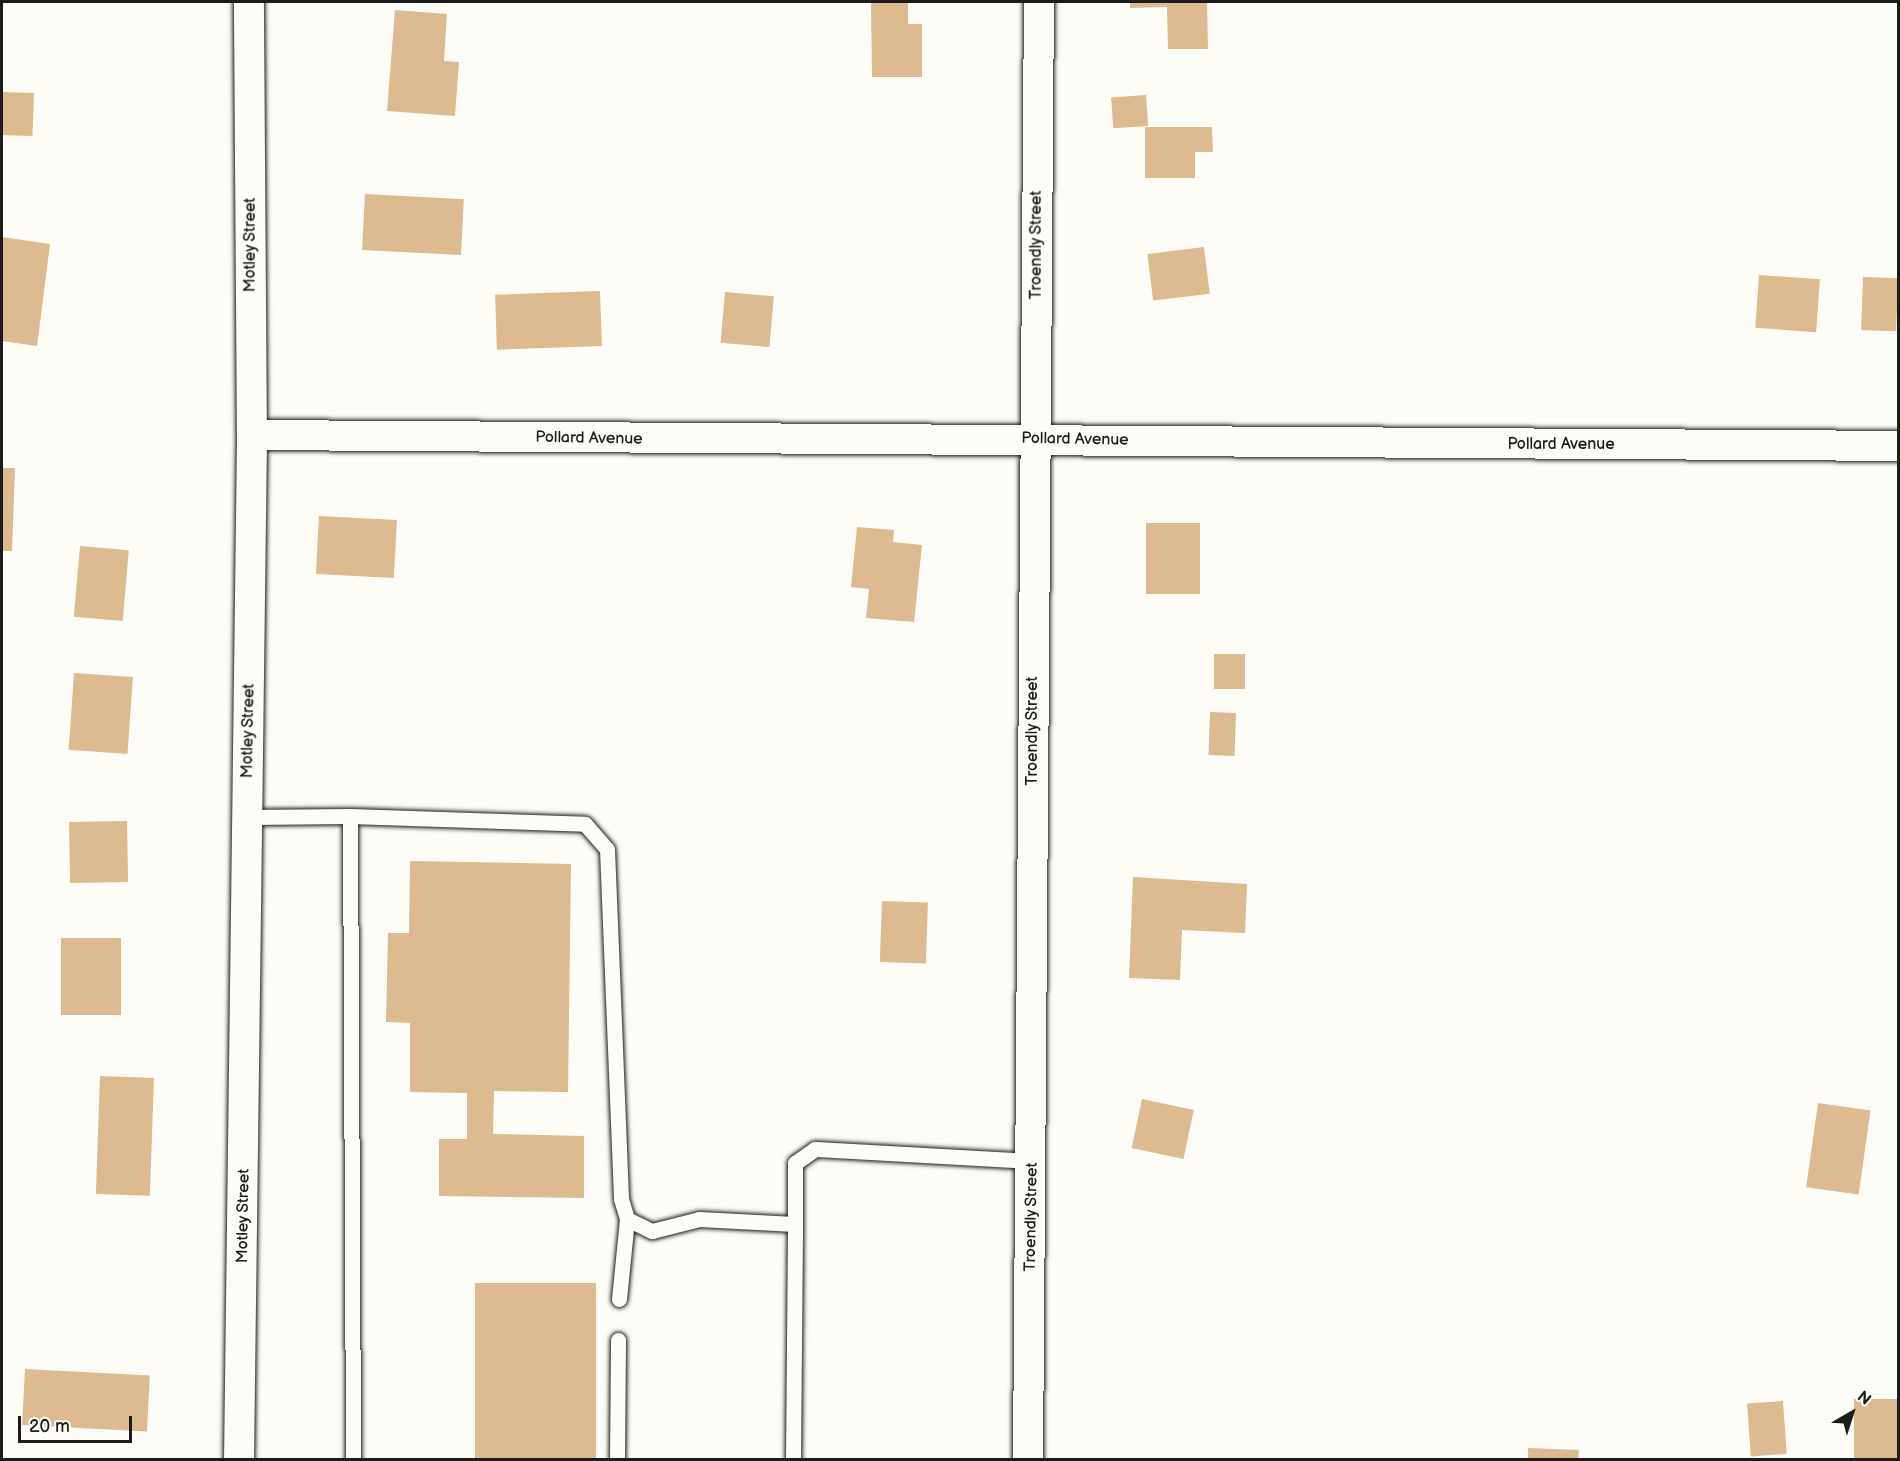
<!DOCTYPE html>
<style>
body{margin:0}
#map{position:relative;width:1900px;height:1461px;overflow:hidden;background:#fdfcf7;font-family:"Balsamiq Sans",sans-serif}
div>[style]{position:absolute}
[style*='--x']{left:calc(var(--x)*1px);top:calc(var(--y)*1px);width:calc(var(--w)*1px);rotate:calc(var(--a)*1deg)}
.building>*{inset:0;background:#deba90;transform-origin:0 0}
.roads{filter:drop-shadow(0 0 2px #1c1c1c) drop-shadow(0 0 2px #1c1c1c)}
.service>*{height:15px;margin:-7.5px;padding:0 7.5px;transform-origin:7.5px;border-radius:7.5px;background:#fdfcf7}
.minor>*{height:30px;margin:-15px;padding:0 15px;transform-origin:15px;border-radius:15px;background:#fdfcf7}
span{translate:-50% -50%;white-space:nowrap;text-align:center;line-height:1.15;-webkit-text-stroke:5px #fdfcf7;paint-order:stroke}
.street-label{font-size:16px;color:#1c1c1c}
.frame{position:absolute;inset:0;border:3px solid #1c1c1c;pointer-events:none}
.north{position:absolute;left:1822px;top:1383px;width:60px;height:60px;-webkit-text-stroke:4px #fdfcf7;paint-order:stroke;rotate:39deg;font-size:16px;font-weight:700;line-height:24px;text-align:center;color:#1c1c1c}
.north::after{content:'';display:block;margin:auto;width:21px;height:27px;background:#1c1c1c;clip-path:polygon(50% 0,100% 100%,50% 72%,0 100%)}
.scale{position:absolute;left:18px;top:1416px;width:114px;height:27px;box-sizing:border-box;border:3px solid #1c1c1c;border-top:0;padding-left:8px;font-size:18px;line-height:21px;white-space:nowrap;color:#1c1c1c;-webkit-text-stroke:4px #fdfcf7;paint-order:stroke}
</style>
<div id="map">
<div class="building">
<div style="clip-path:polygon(871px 2px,908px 2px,908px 24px,922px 24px,922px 77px,872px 77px)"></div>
<div style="clip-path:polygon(1130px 2px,1207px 2px,1208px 49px,1168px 49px,1167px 7px,1130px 8px)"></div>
<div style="clip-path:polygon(395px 10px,447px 14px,444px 61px,459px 62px,455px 116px,387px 111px)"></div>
<div style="left:2px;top:92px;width:32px;height:43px;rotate:2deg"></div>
<div style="left:1146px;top:95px;width:31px;height:35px;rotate:86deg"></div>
<div style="clip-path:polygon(1145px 127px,1212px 127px,1213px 152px,1195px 152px,1195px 178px,1145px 178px)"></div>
<div style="left:365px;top:194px;width:99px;height:56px;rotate:3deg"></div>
<div style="clip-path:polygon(2px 237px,50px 244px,37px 346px,2px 341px)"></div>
<div style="left:1204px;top:247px;width:47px;height:57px;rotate:83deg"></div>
<div style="left:1759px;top:275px;width:61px;height:53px;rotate:4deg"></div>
<div style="left:1863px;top:277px;width:35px;height:53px;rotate:2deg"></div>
<div style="left:600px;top:291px;width:55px;height:105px;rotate:88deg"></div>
<div style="left:725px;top:292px;width:49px;height:51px;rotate:5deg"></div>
<div style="clip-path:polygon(2px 468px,15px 468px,12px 551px,2px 551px)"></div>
<div style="left:319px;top:516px;width:78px;height:58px;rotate:3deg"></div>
<div style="left:1146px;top:523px;width:54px;height:71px"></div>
<div style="clip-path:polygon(857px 527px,894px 530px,893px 542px,922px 545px,914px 622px,866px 618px,869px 589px,851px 587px)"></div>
<div style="left:80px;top:546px;width:49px;height:71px;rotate:5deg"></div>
<div style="left:1214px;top:654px;width:31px;height:35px"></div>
<div style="left:74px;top:673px;width:59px;height:77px;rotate:4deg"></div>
<div style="left:1210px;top:712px;width:26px;height:43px;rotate:2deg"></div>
<div style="left:127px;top:821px;width:61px;height:58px;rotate:89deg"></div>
<div style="clip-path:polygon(410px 861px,571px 864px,568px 1092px,494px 1091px,493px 1134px,584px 1136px,584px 1198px,439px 1196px,439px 1139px,467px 1139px,467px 1093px,410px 1092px,410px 1023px,386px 1022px,388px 933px,409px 933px)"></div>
<div style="clip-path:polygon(1133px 877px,1247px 884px,1245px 933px,1182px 930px,1180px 980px,1129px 978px)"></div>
<div style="left:882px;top:901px;width:46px;height:61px;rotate:2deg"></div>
<div style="left:61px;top:938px;width:60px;height:77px"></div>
<div style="left:100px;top:1076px;width:54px;height:118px;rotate:2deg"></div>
<div style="left:1142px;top:1099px;width:53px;height:50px;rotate:12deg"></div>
<div style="left:1818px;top:1103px;width:53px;height:85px;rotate:8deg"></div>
<div style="left:475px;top:1283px;width:121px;height:177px"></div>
<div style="left:25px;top:1369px;width:125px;height:56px;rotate:3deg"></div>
<div style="left:1898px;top:1399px;width:61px;height:44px;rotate:90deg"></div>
<div style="left:1783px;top:1401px;width:53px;height:36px;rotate:86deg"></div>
<div style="clip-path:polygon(1528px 1448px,1579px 1450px,1578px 1460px,1528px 1460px)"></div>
</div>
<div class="roads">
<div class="service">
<div style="--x:350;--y:816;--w:235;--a:1.9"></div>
<div style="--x:585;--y:824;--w:33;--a:49"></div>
<div style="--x:607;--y:849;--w:350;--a:87.7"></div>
<div style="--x:621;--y:1199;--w:21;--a:73"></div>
<div style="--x:627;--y:1219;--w:28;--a:26"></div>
<div style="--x:652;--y:1231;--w:49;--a:-14.3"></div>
<div style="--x:699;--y:1219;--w:96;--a:3"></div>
<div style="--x:795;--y:1224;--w:61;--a:-90"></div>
<div style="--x:795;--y:1163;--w:24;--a:-35"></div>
<div style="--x:815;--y:1149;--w:218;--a:3.2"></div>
<div style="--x:248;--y:817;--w:102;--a:-0.6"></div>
<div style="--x:350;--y:816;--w:644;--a:89.73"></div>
<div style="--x:619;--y:1299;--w:80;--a:-84.3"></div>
<div style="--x:617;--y:1460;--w:120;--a:-89.5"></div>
<div style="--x:793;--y:1460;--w:236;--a:-89.5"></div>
</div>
<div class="minor">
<div style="--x:252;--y:435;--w:1646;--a:0.38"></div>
<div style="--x:239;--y:1460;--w:1016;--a:-89.27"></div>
<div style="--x:252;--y:444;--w:442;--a:-90.4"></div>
<div style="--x:1028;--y:1460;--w:1458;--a:-89.57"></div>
</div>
</div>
<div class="street-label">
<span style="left:251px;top:245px;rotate:-90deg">Motley Street</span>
<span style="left:1037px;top:245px;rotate:-90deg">Troendly Street</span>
<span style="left:589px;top:439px;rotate:1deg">Pollard Avenue</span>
<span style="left:1075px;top:440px;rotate:1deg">Pollard Avenue</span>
<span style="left:1561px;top:445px">Pollard Avenue</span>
<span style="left:249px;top:731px;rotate:-89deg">Motley Street</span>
<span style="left:1033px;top:731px;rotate:-90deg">Troendly Street</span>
<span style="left:244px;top:1216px;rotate:-89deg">Motley Street</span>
<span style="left:1032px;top:1217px;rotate:-89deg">Troendly Street</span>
</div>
<div class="frame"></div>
<div class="north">N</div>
<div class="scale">20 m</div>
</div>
